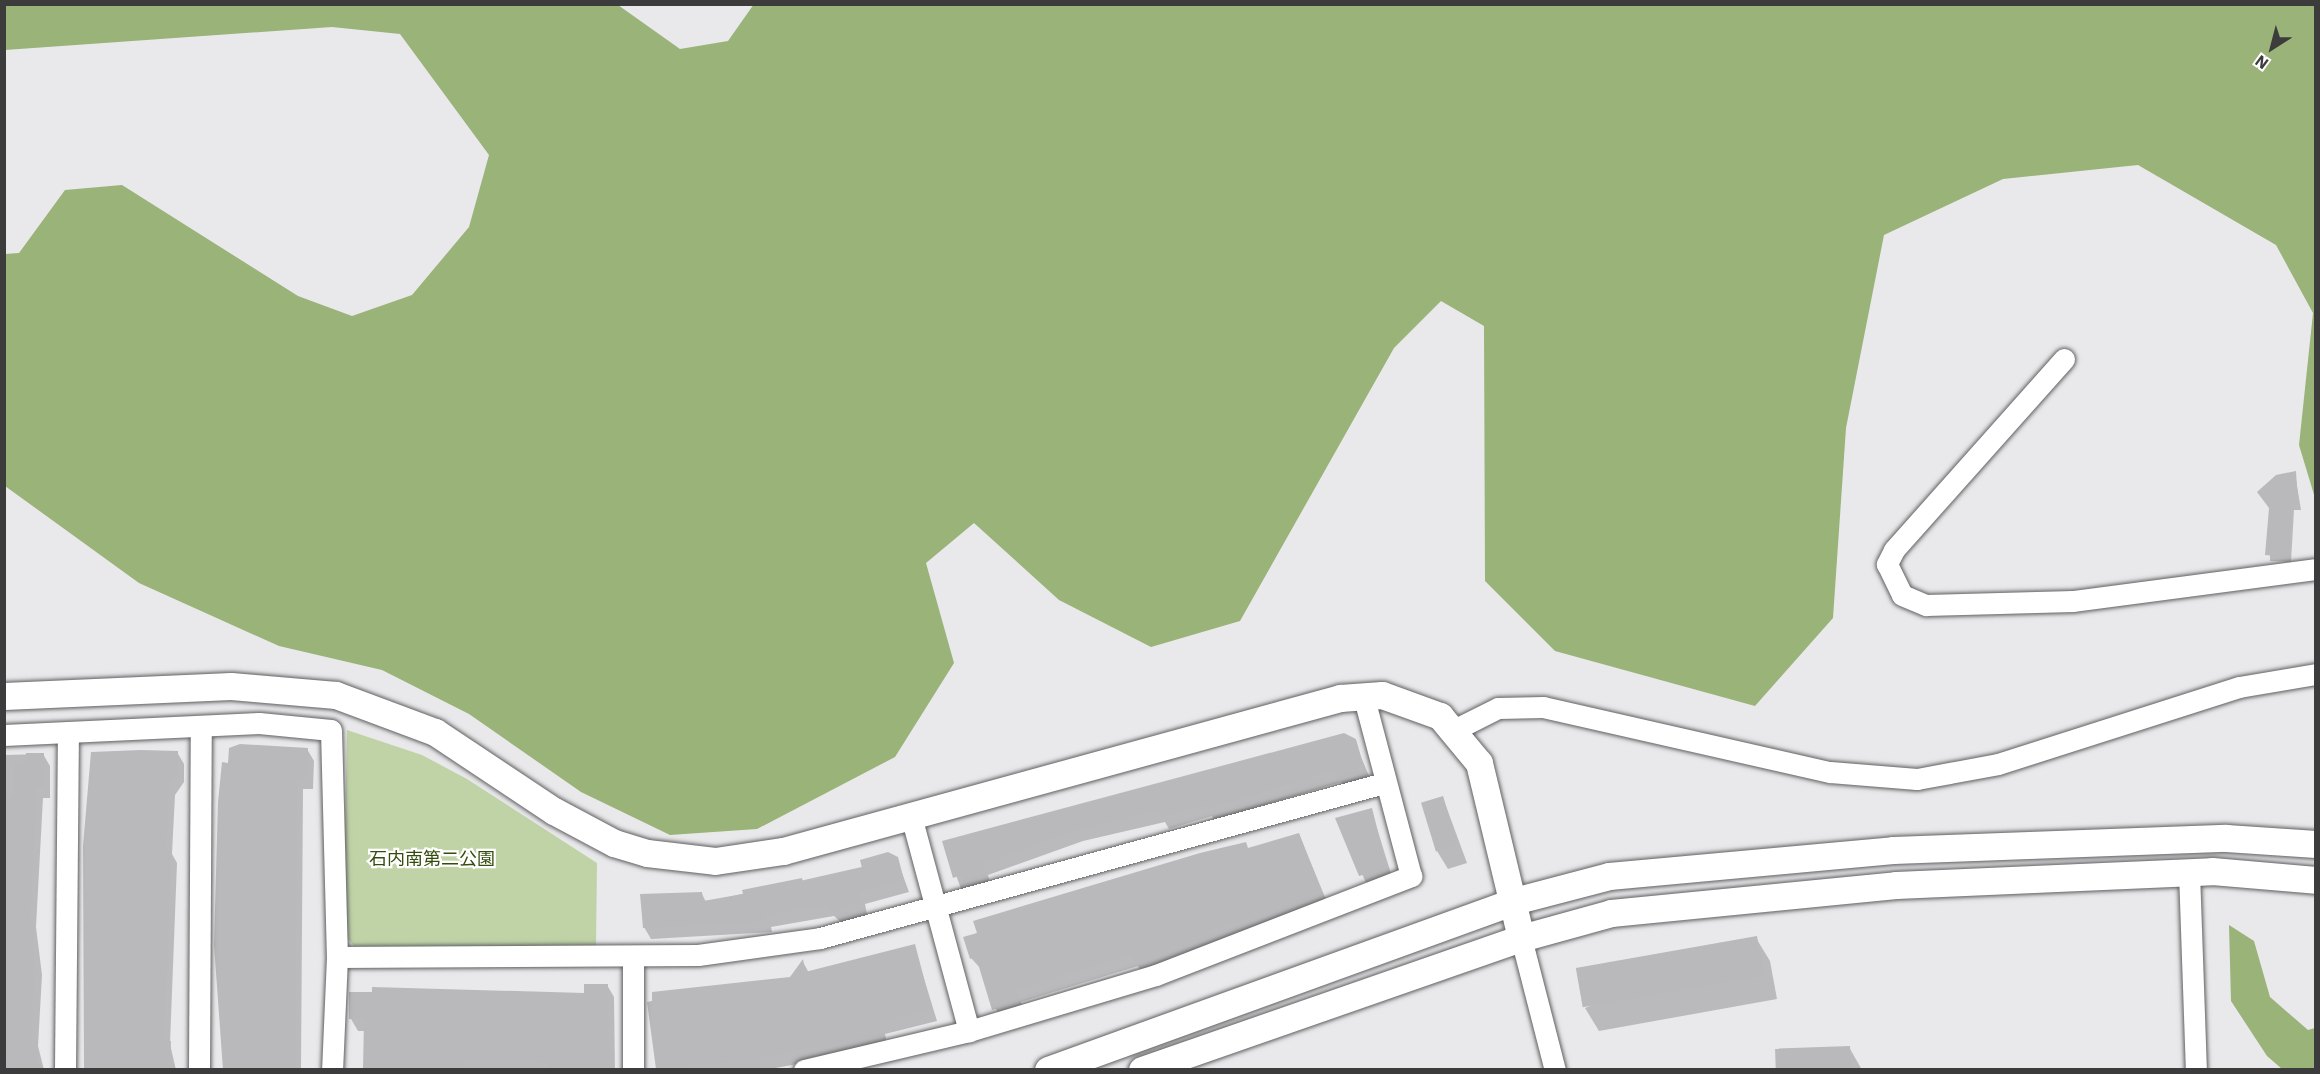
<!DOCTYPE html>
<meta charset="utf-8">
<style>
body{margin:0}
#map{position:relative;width:2320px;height:1074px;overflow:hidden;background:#e9e9eb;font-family:"IBM Plex Sans","Noto Sans JP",sans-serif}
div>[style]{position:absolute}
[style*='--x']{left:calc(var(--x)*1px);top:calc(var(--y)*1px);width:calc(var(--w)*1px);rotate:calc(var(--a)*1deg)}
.green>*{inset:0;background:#bfd3a7}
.forest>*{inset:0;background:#99b379}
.shadow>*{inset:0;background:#0003}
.building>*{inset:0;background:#b9b9bb;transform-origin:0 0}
.roads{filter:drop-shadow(0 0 2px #606062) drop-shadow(0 0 2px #606062)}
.minor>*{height:21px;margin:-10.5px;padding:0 10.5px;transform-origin:10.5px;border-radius:10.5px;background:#fff}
.tertiary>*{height:27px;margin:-13.5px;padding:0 13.5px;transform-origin:13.5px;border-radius:13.5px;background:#fff}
span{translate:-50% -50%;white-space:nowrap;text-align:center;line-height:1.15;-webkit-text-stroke:4.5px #fff;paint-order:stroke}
.park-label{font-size:18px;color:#364c0c}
.frame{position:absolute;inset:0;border:6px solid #3c3c3c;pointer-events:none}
.north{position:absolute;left:2242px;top:18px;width:60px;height:60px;-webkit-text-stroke:4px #fff;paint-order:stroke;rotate:216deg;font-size:16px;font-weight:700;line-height:24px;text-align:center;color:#3c3c3c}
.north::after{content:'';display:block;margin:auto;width:21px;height:27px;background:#3c3c3c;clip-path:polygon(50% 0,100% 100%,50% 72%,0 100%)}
</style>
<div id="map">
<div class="green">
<div style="clip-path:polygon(347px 730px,422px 755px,467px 779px,597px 863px,596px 946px,354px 946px,343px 933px)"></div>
</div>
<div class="forest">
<div style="clip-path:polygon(5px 4px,618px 5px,680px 49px,728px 41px,754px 4px,2315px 5px,2315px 498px,2299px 445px,2313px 313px,2276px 245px,2138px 165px,2003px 179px,1884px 235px,1846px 428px,1833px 618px,1755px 706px,1555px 651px,1485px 581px,1484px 326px,1441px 301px,1394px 348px,1240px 621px,1151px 647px,1059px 600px,974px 523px,926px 563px,954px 663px,895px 757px,757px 829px,670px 835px,581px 792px,469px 714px,382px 670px,279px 646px,139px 583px,5px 486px,5px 254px,19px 253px,65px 190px,122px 185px,298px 296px,352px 316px,412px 295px,469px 227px,489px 155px,400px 34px,332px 27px,5px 50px)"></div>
<div style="clip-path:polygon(2229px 925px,2254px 941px,2270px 997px,2308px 1030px,2315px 1028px,2315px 1069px,2282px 1069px,2267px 1056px,2231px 1001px)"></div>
</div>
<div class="shadow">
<div style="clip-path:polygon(2295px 473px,2301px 510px,2294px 510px,2291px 562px,2270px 561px,2270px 509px)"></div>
<div style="clip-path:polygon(1354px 740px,1369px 776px,1363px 778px,1365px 784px,1345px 790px,1341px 782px,1214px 820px,1212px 816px,1169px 829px,1165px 822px,1083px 841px,988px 875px,992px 889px,961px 889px,944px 842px)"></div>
<div style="clip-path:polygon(307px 749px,314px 761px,313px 789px,303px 789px,301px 1070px,224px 1070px,216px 945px)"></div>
<div style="clip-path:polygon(177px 752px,184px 764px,184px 782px,175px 795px,172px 854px,177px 863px,170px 1044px,176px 1070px,85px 1070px)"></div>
<div style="clip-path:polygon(43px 754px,50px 766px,50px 798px,43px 798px,36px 927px,42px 975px,38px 1046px,44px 1070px,4px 1070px,4px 755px)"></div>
<div style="clip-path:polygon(1443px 798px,1467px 863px,1448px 869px,1437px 851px)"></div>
<div style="clip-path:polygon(1371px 809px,1393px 880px,1368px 887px,1337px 819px)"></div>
<div style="clip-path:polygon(1299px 834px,1327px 902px,1141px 972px,1138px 966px,1021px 1002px,1025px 1014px,1001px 1022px,981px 969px,971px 958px)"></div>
<div style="clip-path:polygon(897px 859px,909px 892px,865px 904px,867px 914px,862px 919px,843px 924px,834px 916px,771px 927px,772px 932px,651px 939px,644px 927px,702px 894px,706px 902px)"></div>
<div style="clip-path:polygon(1756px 938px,1770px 961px,1777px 999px,1599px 1031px,1585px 1008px)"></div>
<div style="clip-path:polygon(914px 946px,937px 1021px,885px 1034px,888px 1047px,765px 1070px,658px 1069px,791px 979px,803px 962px,809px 973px)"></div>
<div style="clip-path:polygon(607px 985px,614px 997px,615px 1070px,365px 1070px,365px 1031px,358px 1031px,351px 1019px,585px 994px)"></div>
<div style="clip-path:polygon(1849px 1047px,1862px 1070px,1777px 1070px)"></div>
</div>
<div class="building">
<div style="clip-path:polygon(2296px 471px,2298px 505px,2292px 505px,2289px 557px,2265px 555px,2269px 508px,2257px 492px,2276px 475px)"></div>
<div style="clip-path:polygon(1344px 733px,1356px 739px,1363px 764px,1357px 766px,1359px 772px,1337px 779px,1334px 770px,1206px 809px,1204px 805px,1161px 818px,1159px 810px,1076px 830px,983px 863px,987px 877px,964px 883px,961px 875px,953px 878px,942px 841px)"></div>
<div style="clip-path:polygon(240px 744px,308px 748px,307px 778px,297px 777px,295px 1070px,223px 1070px,214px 945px,218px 802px,222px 762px,228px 763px,229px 748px)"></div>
<div style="clip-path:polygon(141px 750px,178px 751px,178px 770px,169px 782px,166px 850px,171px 850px,164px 1041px,171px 1041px,170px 1070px,84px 1070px,83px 846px,91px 752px)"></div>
<div style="clip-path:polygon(26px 753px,44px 753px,44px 787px,36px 787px,30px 921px,34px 921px,32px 1042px,38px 1042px,38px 1070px,6px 1070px,6px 798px,14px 798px,14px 763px,25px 763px)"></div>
<div style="left:1443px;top:796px;width:51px;height:23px;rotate:73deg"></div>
<div style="clip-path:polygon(1372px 808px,1387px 868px,1359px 876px,1335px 818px)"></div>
<div style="clip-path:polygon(1299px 833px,1321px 890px,1307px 894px,1309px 900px,1210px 930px,1212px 935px,1161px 953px,1133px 961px,1131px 954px,1016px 990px,1019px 1002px,992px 1010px,976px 957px,970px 959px,963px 937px,977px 933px,973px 921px,1200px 853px,1246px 842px,1248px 848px)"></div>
<div style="clip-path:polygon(888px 852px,898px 857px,904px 880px,859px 892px,861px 901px,855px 907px,835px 912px,826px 905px,765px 915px,766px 921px,643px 928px,640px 894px,702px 892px,703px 901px,743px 894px,742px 890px,802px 878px,803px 883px,862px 868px,860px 860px)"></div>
<div style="left:1757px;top:936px;width:40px;height:184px;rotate:80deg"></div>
<div style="clip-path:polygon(915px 944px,932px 1009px,879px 1022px,883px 1035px,746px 1060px,656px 1069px,647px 1002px,652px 1001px,652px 992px,790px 977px,803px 959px,805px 972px)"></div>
<div style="clip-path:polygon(584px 984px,608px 984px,609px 1069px,548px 1070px,548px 1062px,463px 1059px,463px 1070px,363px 1070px,364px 1019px,349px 1019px,349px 992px,372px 992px,372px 987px,584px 993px)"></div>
<div style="left:1850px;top:1046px;width:24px;height:75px;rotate:88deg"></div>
</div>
<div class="roads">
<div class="minor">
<div style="--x:2064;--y:359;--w:256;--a:131.7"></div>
<div style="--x:1894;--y:550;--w:16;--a:117"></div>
<div style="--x:1887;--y:564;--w:34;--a:64"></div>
<div style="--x:1902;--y:595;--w:26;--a:23"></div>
<div style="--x:1926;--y:605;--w:147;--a:-1.6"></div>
<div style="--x:2073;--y:601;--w:245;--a:-7.5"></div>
<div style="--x:1456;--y:729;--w:47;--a:-26.6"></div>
<div style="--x:1498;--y:708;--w:45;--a:-1.3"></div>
<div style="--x:1543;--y:707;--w:294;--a:12.8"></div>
<div style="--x:1830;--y:772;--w:87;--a:4.6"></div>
<div style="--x:1917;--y:779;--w:82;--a:-10.5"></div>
<div style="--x:1998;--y:764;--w:253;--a:-17.7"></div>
<div style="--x:2239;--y:687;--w:78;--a:-9.6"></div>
<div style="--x:4;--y:735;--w:255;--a:-2.7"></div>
<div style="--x:259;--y:723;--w:72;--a:5.6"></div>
<div style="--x:331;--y:730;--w:227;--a:88.5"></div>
<div style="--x:337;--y:957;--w:113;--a:92.5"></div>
<div style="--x:911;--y:816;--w:223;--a:74.9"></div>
<div style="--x:2189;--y:872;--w:198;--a:88"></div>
<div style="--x:1521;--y:938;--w:136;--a:75.6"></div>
<div style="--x:337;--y:957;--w:361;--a:-0.3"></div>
<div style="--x:698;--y:955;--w:123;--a:-7.9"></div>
<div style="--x:820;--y:938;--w:585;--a:-15.37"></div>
<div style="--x:65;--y:1070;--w:338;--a:-89.5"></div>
<div style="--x:199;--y:1070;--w:344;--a:-89.7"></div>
<div style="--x:633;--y:1070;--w:114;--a:-90"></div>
<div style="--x:804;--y:1070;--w:170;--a:-13.3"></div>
<div style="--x:969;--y:1031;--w:195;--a:-16.7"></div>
<div style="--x:1156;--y:975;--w:274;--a:-21.2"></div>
<div style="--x:1411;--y:876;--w:188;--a:-104.8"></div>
</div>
<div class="tertiary">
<div style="--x:4;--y:696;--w:227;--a:-2.5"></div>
<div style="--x:231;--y:686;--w:105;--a:4.9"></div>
<div style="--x:336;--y:695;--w:106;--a:20.5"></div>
<div style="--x:435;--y:732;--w:143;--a:33.6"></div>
<div style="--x:554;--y:811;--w:68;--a:28.1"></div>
<div style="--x:614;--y:843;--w:34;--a:17"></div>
<div style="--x:647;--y:853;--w:68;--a:6.7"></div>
<div style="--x:715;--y:861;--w:69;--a:-8.4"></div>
<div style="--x:783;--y:851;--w:578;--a:-15.36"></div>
<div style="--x:1340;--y:698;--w:42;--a:-4.1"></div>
<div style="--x:1382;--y:695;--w:62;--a:19.9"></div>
<div style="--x:1440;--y:716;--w:61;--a:50.3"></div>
<div style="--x:1479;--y:763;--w:180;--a:76.5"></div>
<div style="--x:1048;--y:1070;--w:496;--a:-19.9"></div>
<div style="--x:1514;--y:901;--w:98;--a:-14.7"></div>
<div style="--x:1609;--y:876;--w:285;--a:-5.2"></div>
<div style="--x:1893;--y:850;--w:333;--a:-2.1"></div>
<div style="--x:2226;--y:838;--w:90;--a:3.8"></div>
<div style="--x:1142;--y:1070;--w:401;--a:-19.2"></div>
<div style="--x:1521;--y:938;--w:93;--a:-15.5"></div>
<div style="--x:1611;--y:913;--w:286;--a:-5.6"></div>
<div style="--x:1896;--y:885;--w:316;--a:-2.5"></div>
<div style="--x:2212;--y:871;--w:104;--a:4.9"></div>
</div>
</div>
<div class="park-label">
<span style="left:432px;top:859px">石内南第二公園</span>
</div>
<div class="frame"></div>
<div class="north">N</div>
</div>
